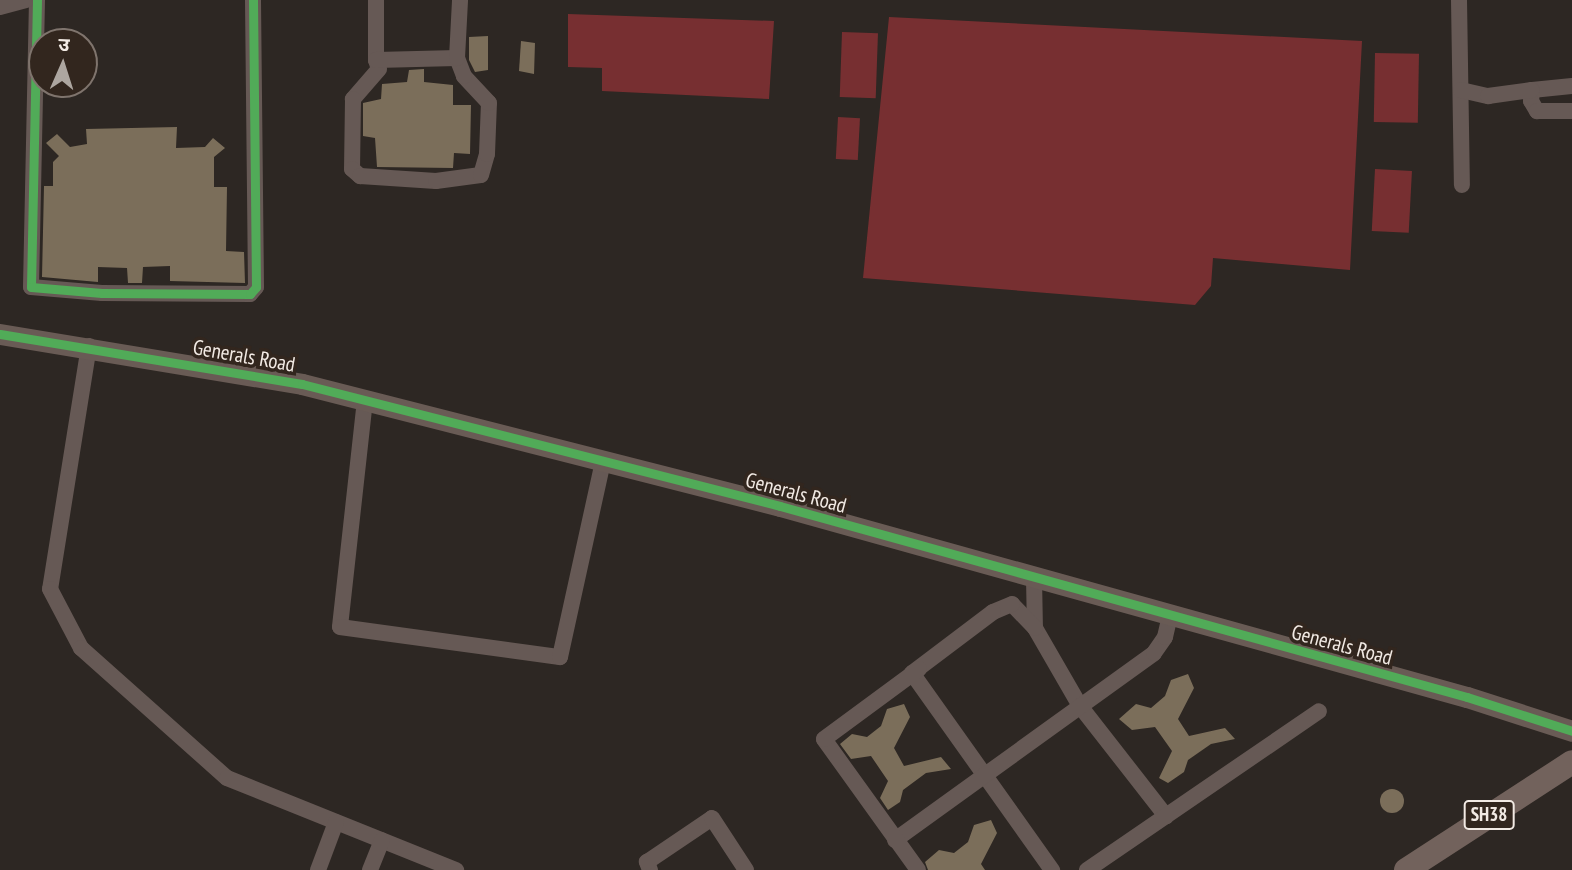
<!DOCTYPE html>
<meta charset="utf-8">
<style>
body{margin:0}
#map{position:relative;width:1572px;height:870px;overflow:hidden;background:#2d2723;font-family:"PT Sans Narrow","Noto Sans Devanagari",sans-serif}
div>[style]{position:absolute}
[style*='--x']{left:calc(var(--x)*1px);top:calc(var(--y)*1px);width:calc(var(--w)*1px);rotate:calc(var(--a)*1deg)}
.green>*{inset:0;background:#772f31;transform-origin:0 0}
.building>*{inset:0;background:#7b6e5a}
.round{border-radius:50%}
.street>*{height:16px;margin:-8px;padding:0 8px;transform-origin:8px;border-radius:8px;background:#665955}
.secondary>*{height:21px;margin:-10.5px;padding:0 10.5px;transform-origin:10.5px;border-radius:10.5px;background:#695b55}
.primary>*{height:24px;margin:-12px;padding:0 12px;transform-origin:12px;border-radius:12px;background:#72625c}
.cycleway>*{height:9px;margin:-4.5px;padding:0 4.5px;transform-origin:4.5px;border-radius:4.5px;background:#51ab58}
span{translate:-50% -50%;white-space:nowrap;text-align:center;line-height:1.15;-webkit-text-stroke:7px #32261e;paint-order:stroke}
.shield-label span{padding:2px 5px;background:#32261e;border:2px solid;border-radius:5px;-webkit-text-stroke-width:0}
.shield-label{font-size:19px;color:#f2eae4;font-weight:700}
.street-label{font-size:21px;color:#f2eae4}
.north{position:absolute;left:28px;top:28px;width:70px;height:70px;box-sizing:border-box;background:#32261e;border:2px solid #7f746d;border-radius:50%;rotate:3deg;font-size:19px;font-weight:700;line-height:28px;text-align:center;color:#f2eae4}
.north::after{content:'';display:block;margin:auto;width:24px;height:32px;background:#ada6a0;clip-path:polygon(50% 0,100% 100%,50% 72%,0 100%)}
</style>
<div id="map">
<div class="green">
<div style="clip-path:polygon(568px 14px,774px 21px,769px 99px,602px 91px,602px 68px,568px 67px)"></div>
<div style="clip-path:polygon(889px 17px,1362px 41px,1350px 270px,1213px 258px,1211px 286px,1195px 305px,863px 278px)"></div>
<div style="left:842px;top:32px;width:36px;height:65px;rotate:2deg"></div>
<div style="left:1375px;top:53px;width:44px;height:69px;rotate:1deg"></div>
<div style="left:838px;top:117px;width:22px;height:42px;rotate:3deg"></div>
<div style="left:1375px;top:169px;width:37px;height:62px;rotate:3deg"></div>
</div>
<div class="building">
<div style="clip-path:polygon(488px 36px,488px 70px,475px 72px,469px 60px,469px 37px)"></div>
<div style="clip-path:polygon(521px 41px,535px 43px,534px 74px,519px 71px)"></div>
<div style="clip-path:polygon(424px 69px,424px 82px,453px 85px,453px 105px,471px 105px,470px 154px,454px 153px,453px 168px,377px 167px,375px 138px,363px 136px,363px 103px,381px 99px,382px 84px,407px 82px,409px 70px)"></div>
<div style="clip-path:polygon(177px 127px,176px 148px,205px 147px,213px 138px,225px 148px,214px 157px,214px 187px,227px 187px,226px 251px,244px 252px,245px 283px,170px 281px,170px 266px,143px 267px,142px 283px,128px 283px,127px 268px,98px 267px,98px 282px,42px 277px,44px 186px,53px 186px,53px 162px,59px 156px,46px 143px,57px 134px,70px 147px,87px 144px,86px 129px)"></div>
<div style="clip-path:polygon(1188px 674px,1194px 688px,1178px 719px,1189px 736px,1225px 728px,1235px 739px,1211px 744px,1188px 760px,1184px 772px,1168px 783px,1159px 778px,1172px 751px,1155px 727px,1132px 730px,1119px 719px,1136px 704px,1151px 708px,1165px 696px,1171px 680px)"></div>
<div style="clip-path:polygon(904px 704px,910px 717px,894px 748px,904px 766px,941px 757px,951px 769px,926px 773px,903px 790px,900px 802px,888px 810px,880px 798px,888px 781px,871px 756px,851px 759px,840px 744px,852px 734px,867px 737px,881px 726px,887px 709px)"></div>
<div class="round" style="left:1380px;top:789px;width:24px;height:24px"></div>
<div style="clip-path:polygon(991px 820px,997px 833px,981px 864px,985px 870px,928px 870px,925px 862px,939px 850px,954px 853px,968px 842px,974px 825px)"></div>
</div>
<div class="street">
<div style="--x:37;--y:0;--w:287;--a:91.2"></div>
<div style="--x:31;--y:287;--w:71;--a:4.8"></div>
<div style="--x:102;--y:293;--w:148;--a:0.4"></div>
<div style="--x:250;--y:294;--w:9;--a:-49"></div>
<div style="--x:256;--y:287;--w:287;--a:-90.6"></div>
<div style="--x:376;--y:0;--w:60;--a:90"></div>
<div style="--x:376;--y:60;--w:9;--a:72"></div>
<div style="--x:379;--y:69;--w:40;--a:131"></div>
<div style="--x:353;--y:99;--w:70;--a:90.8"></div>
<div style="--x:352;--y:169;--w:11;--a:41"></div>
<div style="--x:360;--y:176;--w:76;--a:3.8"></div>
<div style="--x:436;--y:181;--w:45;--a:-7.6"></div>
<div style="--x:481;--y:175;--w:22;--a:-74"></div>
<div style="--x:487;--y:154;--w:51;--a:-87.8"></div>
<div style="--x:489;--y:103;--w:37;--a:-133"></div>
<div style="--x:464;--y:76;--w:19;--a:-111"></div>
<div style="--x:457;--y:58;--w:81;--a:178.6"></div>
<div style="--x:1459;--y:0;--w:185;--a:89.1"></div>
<div style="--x:0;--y:7;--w:27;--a:-15"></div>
<div style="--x:457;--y:58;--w:58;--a:-87"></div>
<div style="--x:1572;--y:86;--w:40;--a:174.3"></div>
<div style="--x:1532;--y:90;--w:11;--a:95"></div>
<div style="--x:1531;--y:101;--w:12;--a:59"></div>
<div style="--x:1537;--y:111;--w:35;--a:0"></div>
<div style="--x:1461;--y:90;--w:28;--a:13"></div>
<div style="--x:1488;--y:96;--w:44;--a:-7.8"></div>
<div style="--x:89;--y:346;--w:246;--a:99.1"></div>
<div style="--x:50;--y:589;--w:67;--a:62.3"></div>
<div style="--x:81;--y:648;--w:195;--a:41.7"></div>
<div style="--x:227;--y:778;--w:247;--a:21.9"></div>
<div style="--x:365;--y:400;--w:228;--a:96.3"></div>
<div style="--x:340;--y:627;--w:222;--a:7.8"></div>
<div style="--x:560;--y:657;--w:201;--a:-77.6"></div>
<div style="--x:1034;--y:578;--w:50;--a:88.9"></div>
<div style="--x:1035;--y:628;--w:90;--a:60"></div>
<div style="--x:1080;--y:706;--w:140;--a:52"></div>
<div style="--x:1035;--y:628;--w:33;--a:-134"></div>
<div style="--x:1012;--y:604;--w:21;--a:157"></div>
<div style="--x:993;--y:612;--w:101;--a:143"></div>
<div style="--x:912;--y:673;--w:242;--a:54.6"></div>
<div style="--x:895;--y:840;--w:319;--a:-35.8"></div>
<div style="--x:1154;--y:653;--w:19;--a:-55"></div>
<div style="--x:1165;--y:637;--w:22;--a:-77"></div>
<div style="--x:318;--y:870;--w:51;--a:-69.4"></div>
<div style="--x:370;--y:870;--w:32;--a:-68"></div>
<div style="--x:650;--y:870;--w:9;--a:-111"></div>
<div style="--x:647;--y:862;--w:78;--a:-34.1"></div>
<div style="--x:712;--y:818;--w:62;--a:56.8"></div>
<div style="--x:918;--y:870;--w:161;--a:-125.7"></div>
<div style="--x:824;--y:739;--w:118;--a:-36.4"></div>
<div style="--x:1087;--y:870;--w:281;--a:-34.4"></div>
</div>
<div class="secondary">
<div style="--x:0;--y:334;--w:306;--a:9.4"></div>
<div style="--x:302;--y:384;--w:493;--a:14.3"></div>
<div style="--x:780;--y:506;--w:713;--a:15.54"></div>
<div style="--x:1467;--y:697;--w:110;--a:17.9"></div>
</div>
<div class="primary">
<div style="--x:1406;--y:870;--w:198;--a:-33"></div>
</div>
<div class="cycleway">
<div style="--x:37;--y:0;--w:287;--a:91.2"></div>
<div style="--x:31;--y:287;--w:71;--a:4.8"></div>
<div style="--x:102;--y:293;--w:148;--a:0.4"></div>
<div style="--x:250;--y:294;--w:9;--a:-49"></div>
<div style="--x:256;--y:287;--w:287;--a:-90.6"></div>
<div style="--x:0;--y:334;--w:306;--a:9.4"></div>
<div style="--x:302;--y:384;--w:493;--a:14.3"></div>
<div style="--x:780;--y:506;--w:713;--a:15.54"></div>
<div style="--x:1467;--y:697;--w:110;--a:17.9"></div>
</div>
<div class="shield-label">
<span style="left:1489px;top:815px">SH38</span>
</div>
<div class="street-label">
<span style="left:244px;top:356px;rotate:10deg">Generals Road</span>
<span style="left:796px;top:493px;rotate:15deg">Generals Road</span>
<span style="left:1342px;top:645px;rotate:15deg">Generals Road</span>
</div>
<div class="north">उ</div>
</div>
